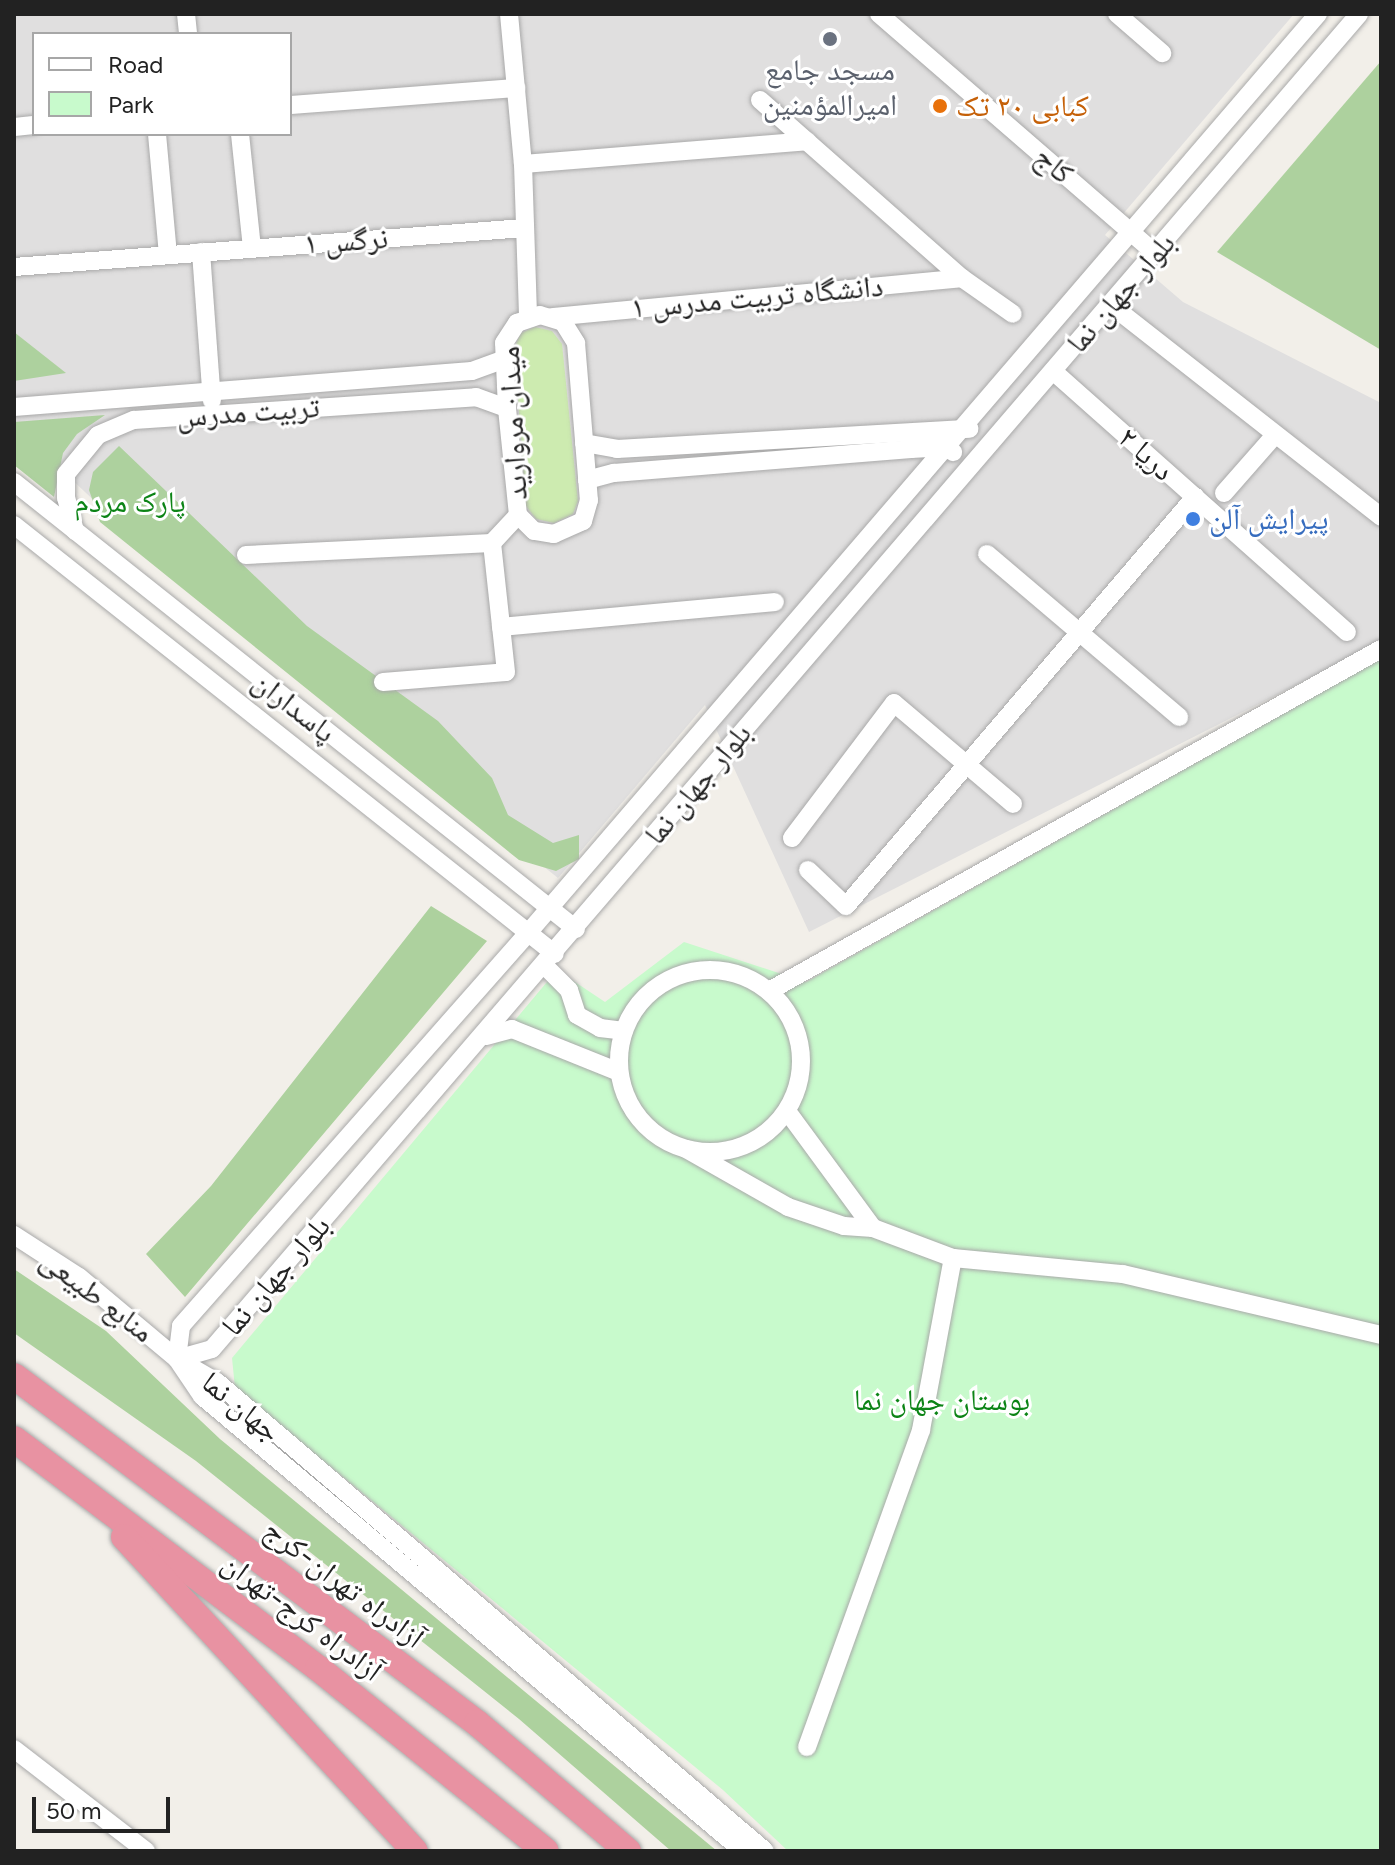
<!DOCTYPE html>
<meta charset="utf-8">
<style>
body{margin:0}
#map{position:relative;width:1395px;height:1865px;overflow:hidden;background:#f2efe9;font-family:Figtree,"Noto Naskh Arabic",sans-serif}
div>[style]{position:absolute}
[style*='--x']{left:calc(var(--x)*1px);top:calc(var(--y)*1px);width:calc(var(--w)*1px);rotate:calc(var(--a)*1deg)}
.residential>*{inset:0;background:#e0dfdf}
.grass>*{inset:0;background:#cdebb0}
.forest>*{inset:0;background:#add19e}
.park>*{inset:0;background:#c8facc}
.roads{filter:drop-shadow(0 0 2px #a9a9a9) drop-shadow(0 0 2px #a9a9a9)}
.minor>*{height:18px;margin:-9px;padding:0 9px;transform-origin:9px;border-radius:9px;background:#fff}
.minor>.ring{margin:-9px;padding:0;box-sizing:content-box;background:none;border:18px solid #fff;border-radius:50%}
.highway>*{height:26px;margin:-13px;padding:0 13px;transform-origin:13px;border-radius:13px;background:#e892a2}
.dots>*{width:22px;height:22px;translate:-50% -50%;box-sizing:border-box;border:4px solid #fff;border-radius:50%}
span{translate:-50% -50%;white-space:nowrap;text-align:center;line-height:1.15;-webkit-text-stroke:6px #fff;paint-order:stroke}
.worship-label{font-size:30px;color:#5b616d}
.food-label{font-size:30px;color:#c56008}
.left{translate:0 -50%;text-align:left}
.street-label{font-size:30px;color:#222}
.park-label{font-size:30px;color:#0c8416}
.shop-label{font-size:30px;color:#366cbe}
.frame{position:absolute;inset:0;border:16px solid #222;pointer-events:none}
.legend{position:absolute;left:32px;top:32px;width:260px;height:104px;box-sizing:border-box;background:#fff;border:2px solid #a7a7a7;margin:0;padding:10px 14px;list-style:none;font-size:24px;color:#222}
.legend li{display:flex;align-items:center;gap:16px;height:40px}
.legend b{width:40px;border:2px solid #a7a7a7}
.scale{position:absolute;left:32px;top:1797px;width:138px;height:36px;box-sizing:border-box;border:4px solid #222;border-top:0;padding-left:10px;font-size:24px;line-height:28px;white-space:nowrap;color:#222;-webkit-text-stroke:6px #fff;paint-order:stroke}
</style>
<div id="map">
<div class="residential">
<div style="clip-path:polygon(evenodd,14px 14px,1294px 14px,1105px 235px,1183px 302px,1381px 403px,1381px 642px,809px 932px,705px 705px,558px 878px,142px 546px,66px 474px,14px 449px,14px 14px,34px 34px,290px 34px,290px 134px,34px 134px,34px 34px)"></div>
</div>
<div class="grass">
<div style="clip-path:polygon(535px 327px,552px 331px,562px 344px,578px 501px,573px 514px,554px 523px,536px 519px,526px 506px,514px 348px,521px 333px)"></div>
</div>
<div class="forest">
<div style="clip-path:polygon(1381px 61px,1381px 350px,1217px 252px)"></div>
<div style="clip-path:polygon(14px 332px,66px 373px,14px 381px)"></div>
<div style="clip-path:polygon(105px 415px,77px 434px,63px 453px,54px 497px,14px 465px,14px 422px)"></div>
<div style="clip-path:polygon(119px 446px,307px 626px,438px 721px,492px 778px,508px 815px,553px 843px,579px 835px,579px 859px,556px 871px,519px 860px,100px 522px,89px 490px,93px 472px)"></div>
<div style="clip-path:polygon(431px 906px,487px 941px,185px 1297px,146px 1254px,211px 1186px)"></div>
<div style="clip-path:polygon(14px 1269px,106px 1331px,220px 1439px,717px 1851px,671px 1851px,519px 1719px,196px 1461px,14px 1333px)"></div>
</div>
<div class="park">
<div style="clip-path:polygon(1381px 659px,1381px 1851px,788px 1851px,723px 1790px,235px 1388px,232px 1358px,557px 970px,605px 1002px,684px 942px,806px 982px)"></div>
</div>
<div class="roads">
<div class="minor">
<div style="--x:186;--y:14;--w:20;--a:84"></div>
<div style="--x:509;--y:14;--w:151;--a:84.7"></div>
<div style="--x:523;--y:164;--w:153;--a:88.1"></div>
<div style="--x:879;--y:14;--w:365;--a:40.9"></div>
<div style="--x:1117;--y:14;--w:60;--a:40.9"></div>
<div style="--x:760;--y:100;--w:269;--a:41.4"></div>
<div style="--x:962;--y:278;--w:62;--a:35.2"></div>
<div style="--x:290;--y:105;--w:227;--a:-4.3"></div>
<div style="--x:14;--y:127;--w:20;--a:-6"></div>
<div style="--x:157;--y:134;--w:121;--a:84.8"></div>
<div style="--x:240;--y:134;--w:115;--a:84"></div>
<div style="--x:523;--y:164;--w:285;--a:-4.6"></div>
<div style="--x:201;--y:252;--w:149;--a:85.8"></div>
<div style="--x:14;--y:267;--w:511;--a:-4.37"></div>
<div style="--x:1111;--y:305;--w:343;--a:38.1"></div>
<div style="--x:540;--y:315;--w:24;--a:17"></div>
<div style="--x:563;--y:322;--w:25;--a:58"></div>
<div style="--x:576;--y:343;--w:158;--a:85.3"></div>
<div style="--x:589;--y:500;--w:22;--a:106"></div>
<div style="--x:583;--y:521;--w:32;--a:156"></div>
<div style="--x:554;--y:534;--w:20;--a:-171"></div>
<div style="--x:534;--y:531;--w:23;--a:-135"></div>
<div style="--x:518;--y:515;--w:108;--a:-95.9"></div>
<div style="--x:507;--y:408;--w:65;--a:-92.6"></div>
<div style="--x:504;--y:343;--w:24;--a:-57"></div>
<div style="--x:517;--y:323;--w:24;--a:-19"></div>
<div style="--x:552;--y:317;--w:412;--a:-5.4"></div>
<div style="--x:1053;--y:371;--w:393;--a:41.6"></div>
<div style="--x:14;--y:407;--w:459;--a:-4.5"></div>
<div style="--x:472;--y:371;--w:35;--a:-20"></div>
<div style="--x:584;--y:443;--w:34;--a:10"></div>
<div style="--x:617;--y:449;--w:353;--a:-3.3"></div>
<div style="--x:587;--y:480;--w:28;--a:-15"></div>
<div style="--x:614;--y:473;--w:298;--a:-4.6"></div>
<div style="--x:911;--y:449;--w:36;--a:-3"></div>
<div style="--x:947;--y:447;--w:8;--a:40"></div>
<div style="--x:14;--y:482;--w:718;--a:38.5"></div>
<div style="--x:1224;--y:493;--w:77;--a:-48.7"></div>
<div style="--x:14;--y:525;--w:690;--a:38.41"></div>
<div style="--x:75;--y:531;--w:34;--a:-105"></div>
<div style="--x:66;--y:498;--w:24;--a:-90"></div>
<div style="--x:66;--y:474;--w:50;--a:-50.6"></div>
<div style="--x:98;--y:435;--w:39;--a:-23"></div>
<div style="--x:134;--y:420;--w:343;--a:-3.8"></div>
<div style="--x:476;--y:397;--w:33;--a:20"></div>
<div style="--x:987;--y:554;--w:252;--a:40.3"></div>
<div style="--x:246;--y:555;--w:246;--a:-2.8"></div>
<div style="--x:501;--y:627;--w:275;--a:-5.2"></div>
<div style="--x:383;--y:682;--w:123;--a:-4.6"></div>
<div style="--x:506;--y:672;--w:130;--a:-96.2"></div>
<div style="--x:492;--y:543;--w:38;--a:-47"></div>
<div style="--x:792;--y:838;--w:169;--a:-52.9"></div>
<div style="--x:894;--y:703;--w:156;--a:40.3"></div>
<div style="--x:808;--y:870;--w:52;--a:43.5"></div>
<div style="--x:846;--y:906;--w:538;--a:-49.53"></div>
<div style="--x:545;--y:966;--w:34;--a:45"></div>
<div style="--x:569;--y:990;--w:26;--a:72"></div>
<div style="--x:577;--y:1015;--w:26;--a:29"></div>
<div style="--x:600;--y:1028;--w:24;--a:7"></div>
<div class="ring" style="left:619px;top:970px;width:164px;height:164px"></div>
<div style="--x:769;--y:991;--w:701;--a:-29.2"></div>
<div style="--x:486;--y:1036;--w:27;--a:-15"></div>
<div style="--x:512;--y:1029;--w:115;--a:21.9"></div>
<div style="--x:787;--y:1111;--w:145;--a:53.7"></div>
<div style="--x:686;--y:1149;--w:117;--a:29.6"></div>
<div style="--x:788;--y:1207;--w:59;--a:18.7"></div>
<div style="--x:844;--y:1226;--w:29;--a:4"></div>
<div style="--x:873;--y:1228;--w:85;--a:20.6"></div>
<div style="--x:953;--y:1258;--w:171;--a:5.4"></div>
<div style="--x:1123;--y:1274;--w:265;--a:13.3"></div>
<div style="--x:14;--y:1235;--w:77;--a:32.9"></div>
<div style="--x:79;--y:1277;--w:128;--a:39.9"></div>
<div style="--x:177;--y:1359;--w:46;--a:29.9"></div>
<div style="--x:217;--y:1382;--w:721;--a:40.56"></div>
<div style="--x:177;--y:1359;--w:36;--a:-16"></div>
<div style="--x:212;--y:1349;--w:1760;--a:-49.33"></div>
<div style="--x:177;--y:1359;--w:33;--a:-83"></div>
<div style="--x:181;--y:1326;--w:524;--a:-48.56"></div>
<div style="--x:528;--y:933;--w:1212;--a:-49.32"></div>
<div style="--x:179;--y:1362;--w:41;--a:55.9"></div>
<div style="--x:202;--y:1396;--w:707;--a:40.07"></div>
<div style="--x:807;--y:1747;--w:337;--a:-70.2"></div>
<div style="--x:921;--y:1430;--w:175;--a:-79.5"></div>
<div style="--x:14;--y:1749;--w:167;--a:37.7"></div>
</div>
<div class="highway">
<div style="--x:14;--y:1376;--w:579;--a:36.85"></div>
<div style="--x:477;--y:1723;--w:198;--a:40.3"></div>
<div style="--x:14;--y:1439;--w:381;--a:37"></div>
<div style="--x:318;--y:1668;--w:292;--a:38.8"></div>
<div style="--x:124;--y:1537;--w:428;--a:47.2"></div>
</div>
</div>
<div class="dots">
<div style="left:830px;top:39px;background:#6b7280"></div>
<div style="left:940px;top:106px;background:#e8710a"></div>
<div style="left:1193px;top:519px;background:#3f7fe0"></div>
</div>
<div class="worship-label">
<span style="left:830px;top:87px">مسجد جامع<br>امیرالمؤمنین</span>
</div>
<div class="food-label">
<span class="left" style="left:956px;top:106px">کبابی ۲۰ تک</span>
</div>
<div class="street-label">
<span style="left:1054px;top:165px;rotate:41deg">کاج</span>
<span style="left:346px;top:241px;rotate:-4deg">نرگس ۱</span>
<span style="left:1121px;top:293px;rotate:-49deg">بلوار جهان نما</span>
<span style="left:757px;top:297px;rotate:-5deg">۱ دانشگاه تربیت مدرس</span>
<span style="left:248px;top:412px;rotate:-4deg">تربیت مدرس</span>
<span style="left:513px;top:423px;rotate:-93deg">میدان مروارید</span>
<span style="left:1146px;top:454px;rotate:42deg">دریا ۲</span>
<span style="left:294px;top:707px;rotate:38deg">پاسداران</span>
<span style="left:698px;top:784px;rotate:-50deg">بلوار جهان نما</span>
<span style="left:276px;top:1276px;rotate:-49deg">بلوار جهان نما</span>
<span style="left:97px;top:1296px;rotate:37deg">منابع طبیعی</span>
<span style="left:241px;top:1407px;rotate:39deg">جهان نما</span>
<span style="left:344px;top:1584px;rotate:37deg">آزادراه تهران-کرج</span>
<span style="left:302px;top:1617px;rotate:37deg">آزادراه کرج-تهران</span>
</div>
<div class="park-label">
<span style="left:130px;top:502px">پارک مردم</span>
<span style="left:942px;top:1400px">بوستان جهان نما</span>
</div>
<div class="shop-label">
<span class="left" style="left:1209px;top:519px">پیرایش آلن</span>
</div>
<div class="frame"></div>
<ul class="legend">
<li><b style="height:10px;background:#fff"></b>Road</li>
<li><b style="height:22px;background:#c8facc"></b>Park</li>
</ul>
<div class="scale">50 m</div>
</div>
